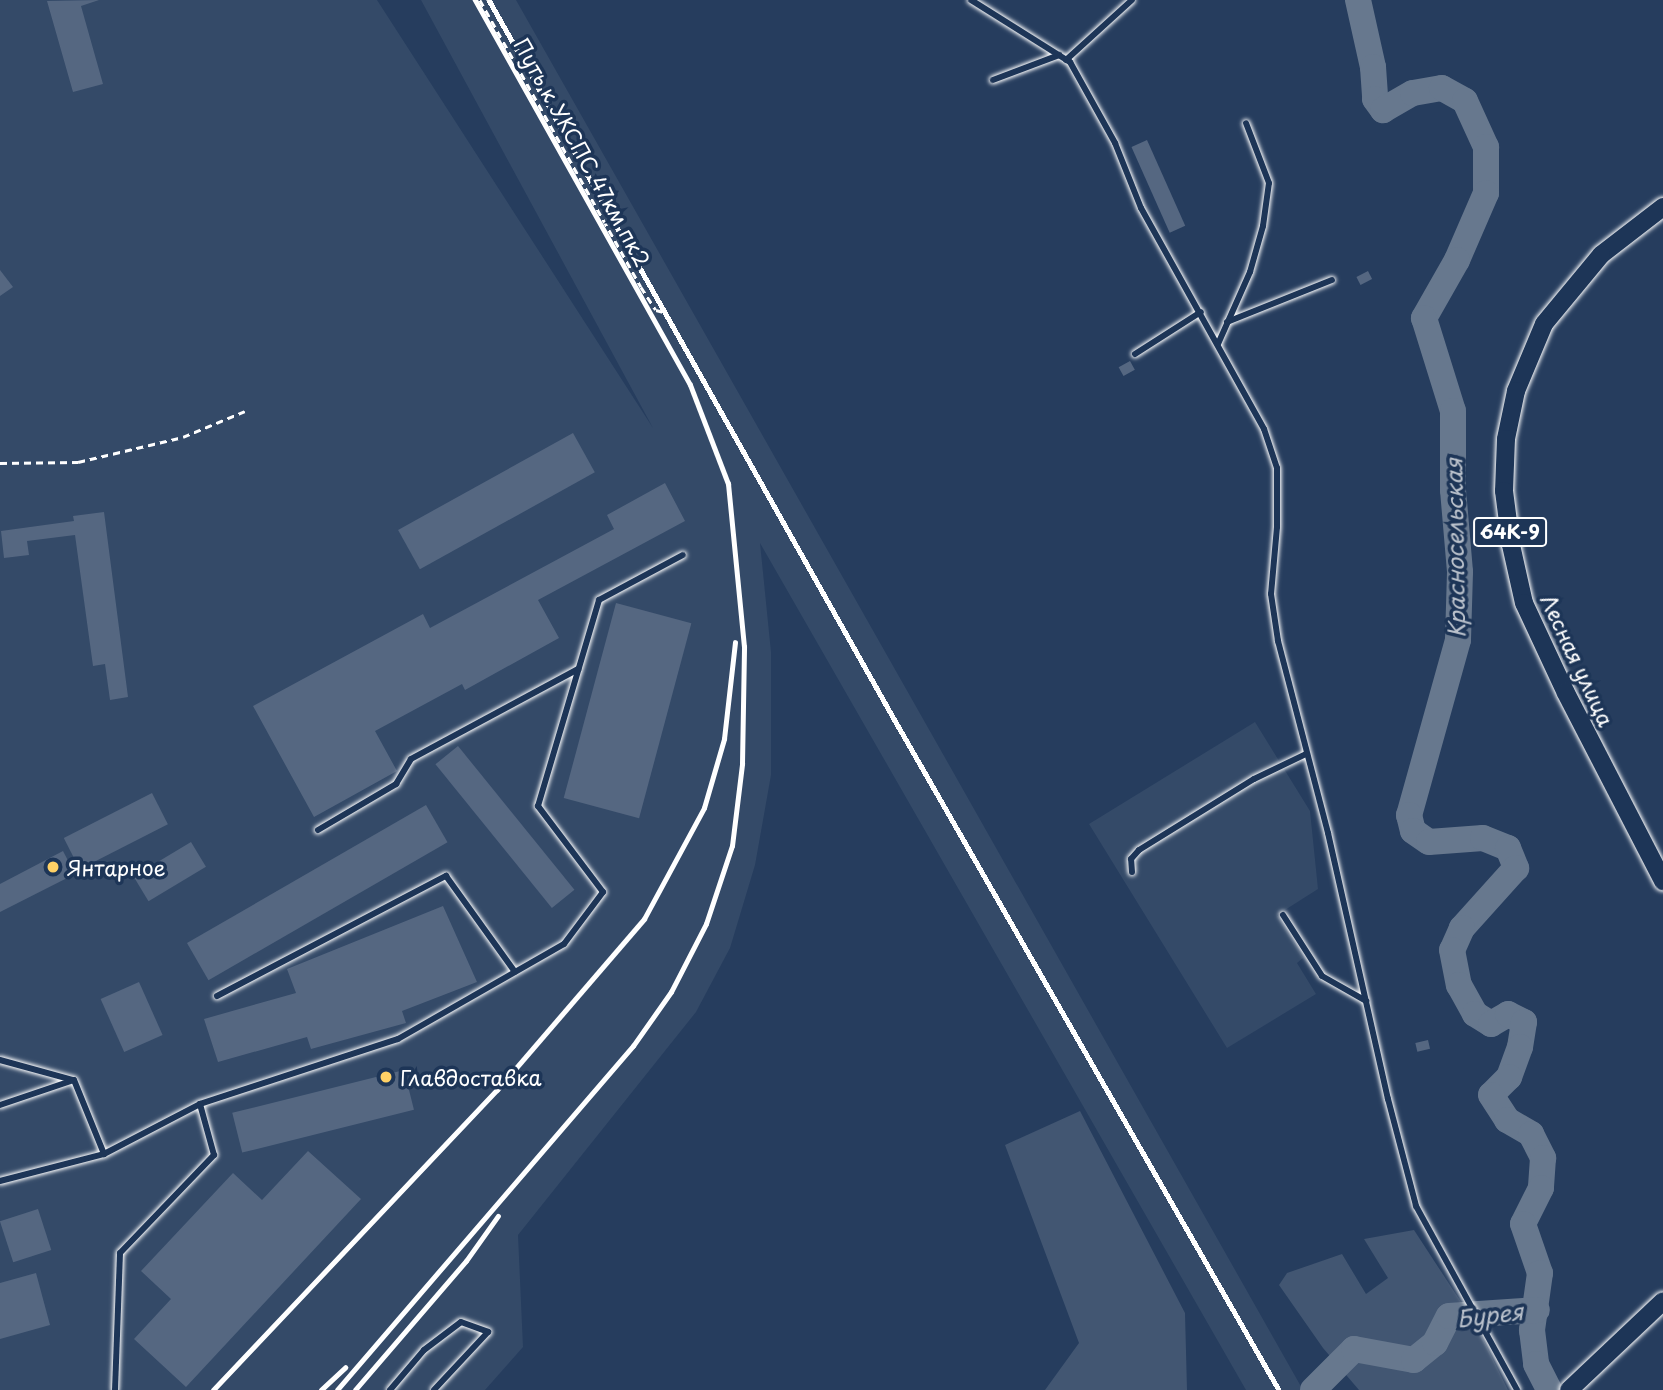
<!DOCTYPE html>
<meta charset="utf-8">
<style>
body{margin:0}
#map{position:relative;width:1663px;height:1390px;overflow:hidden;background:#263d5e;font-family:"Playpen Sans",sans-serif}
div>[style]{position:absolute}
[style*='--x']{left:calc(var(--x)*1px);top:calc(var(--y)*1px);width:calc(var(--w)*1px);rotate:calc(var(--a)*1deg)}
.built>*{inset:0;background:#344a68}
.green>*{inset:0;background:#425672}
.river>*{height:26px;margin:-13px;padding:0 13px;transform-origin:13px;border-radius:13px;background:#67788e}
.building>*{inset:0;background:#556781;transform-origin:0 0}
.path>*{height:2.5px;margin-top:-1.25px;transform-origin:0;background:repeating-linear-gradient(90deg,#fff 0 7px,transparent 0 12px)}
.roads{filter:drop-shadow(0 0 2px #fff) drop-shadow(0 0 2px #fff)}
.lane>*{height:6px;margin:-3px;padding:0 3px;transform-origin:3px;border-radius:3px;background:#1d3557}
.primary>*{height:18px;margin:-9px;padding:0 9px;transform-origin:9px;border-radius:9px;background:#1d3557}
.rail>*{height:4.5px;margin:-2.25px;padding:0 2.25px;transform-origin:2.25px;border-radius:2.25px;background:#fff}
.dots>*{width:19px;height:19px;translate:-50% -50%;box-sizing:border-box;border:4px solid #1d3557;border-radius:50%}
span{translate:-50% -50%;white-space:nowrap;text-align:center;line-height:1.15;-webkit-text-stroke:7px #1d3557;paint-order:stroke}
.shield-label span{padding:2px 5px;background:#1d3557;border:2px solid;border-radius:5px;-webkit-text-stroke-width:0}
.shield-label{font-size:19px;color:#fff;font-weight:700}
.street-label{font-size:21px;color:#fff}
.poi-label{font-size:21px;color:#fff}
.left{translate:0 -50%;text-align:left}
.water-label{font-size:23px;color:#bbc2cc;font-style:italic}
</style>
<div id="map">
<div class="built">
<div style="clip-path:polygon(0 0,377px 0,653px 428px,421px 0,516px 0,1303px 1390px,1246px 1390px,760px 543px,771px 652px,771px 775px,755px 865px,730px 948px,696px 1012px,518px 1235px,523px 1347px,485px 1390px,0 1390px)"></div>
<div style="clip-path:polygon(1255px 722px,1310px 811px,1318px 889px,1277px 915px,1303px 958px,1297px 963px,1316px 994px,1227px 1048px,1089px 824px)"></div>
</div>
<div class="green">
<div style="clip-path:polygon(1080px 1111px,1185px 1313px,1187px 1390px,1045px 1390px,1079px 1343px,1005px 1145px)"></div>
<div style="clip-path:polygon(1414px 1230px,1476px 1325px,1508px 1390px,1359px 1390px,1323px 1348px,1279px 1285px,1287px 1273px,1342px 1254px,1366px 1294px,1388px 1278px,1364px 1239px)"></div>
</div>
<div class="river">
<div style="--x:1358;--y:0;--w:69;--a:77.4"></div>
<div style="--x:1373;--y:67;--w:32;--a:86"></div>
<div style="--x:1375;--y:99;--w:14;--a:54"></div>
<div style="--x:1383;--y:110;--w:34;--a:-30"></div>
<div style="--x:1413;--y:93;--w:29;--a:-10"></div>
<div style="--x:1442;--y:88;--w:26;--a:29"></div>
<div style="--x:1465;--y:101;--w:51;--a:65.5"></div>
<div style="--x:1486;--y:147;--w:46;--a:90"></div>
<div style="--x:1486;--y:193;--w:73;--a:113.4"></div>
<div style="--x:1457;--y:260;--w:67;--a:119.6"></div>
<div style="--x:1424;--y:318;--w:97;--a:72.7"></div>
<div style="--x:1453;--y:411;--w:79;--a:90"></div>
<div style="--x:1453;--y:490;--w:82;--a:85.1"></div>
<div style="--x:1460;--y:572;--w:68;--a:91.7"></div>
<div style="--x:1458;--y:640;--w:182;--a:105.6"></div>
<div style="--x:1409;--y:815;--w:16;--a:76"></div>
<div style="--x:1413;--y:831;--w:19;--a:35"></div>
<div style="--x:1429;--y:842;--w:54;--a:-4.2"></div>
<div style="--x:1483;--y:838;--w:27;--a:22"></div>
<div style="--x:1508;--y:848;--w:22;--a:68"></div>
<div style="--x:1516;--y:868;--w:81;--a:132"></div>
<div style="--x:1462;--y:928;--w:24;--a:114"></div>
<div style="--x:1452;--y:950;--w:36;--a:79"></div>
<div style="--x:1459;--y:985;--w:33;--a:61"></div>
<div style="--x:1475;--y:1014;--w:19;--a:32"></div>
<div style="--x:1491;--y:1024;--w:20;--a:-30"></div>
<div style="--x:1508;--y:1014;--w:18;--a:27"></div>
<div style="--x:1524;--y:1022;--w:25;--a:99"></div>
<div style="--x:1520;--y:1047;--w:32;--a:110"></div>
<div style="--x:1509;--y:1077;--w:25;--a:135"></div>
<div style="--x:1491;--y:1095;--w:30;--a:57"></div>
<div style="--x:1507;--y:1120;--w:28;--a:30"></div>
<div style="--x:1531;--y:1134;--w:27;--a:63"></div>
<div style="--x:1543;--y:1158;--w:30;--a:94"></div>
<div style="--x:1541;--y:1188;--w:40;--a:116.6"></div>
<div style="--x:1523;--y:1224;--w:52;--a:70.9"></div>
<div style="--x:1540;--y:1273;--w:58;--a:98"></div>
<div style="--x:1532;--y:1330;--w:34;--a:83"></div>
<div style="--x:1536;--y:1364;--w:29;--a:63"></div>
<div style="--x:1313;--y:1390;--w:58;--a:-45"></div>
<div style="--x:1354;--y:1349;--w:61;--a:10.4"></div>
<div style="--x:1414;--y:1360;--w:27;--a:-39"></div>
<div style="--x:1435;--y:1343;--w:30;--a:-63"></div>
<div style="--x:1449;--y:1316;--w:88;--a:-3.9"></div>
</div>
<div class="building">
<div style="clip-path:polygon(99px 0,81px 6px,103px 84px,73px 92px,47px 1px)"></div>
<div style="left:1147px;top:140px;width:94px;height:17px;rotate:66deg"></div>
<div style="clip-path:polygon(0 270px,13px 287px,0 296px)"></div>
<div style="left:1368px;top:271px;width:9px;height:13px;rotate:63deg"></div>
<div style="left:1130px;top:361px;width:10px;height:13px;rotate:61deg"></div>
<div style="left:573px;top:433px;width:45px;height:200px;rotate:61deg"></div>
<div style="clip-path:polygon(665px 483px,685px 521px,538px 600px,559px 638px,465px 690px,462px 684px,375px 731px,397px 771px,314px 817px,253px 706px,423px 614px,430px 628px,614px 529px,607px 515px)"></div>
<div style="clip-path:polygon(104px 512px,128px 697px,110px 700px,105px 664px,93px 666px,75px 535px,27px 541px,29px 555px,4px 558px,1px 531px,74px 521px,73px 516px)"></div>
<div style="left:616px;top:603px;width:78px;height:202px;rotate:15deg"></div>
<div style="left:458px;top:746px;width:185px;height:29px;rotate:51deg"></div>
<div style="left:152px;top:793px;width:35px;height:99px;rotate:63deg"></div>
<div style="left:426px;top:805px;width:43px;height:276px;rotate:60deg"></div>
<div style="left:191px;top:842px;width:29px;height:67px;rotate:59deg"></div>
<div style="clip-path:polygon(63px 851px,75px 874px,0 912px,0 884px)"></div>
<div style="clip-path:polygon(443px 906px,477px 982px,402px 1011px,406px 1023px,311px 1049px,307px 1037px,218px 1062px,204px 1019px,296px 993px,287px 969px)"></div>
<div style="left:139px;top:982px;width:58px;height:42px;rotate:66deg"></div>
<div style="left:1428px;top:1040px;width:9px;height:13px;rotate:77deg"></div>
<div style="left:404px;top:1070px;width:41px;height:177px;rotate:76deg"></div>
<div style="clip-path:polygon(308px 1151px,361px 1199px,186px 1387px,134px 1339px,171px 1299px,141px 1271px,233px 1173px,262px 1200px)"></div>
<div style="left:38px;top:1209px;width:43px;height:40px;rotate:72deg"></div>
<div style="clip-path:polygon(36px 1273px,50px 1325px,0 1339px,0 1283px)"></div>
</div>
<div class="path">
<div style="--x:480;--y:0;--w:329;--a:60.7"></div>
<div style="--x:641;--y:287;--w:27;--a:57"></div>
<div style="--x:656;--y:310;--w:8;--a:14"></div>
<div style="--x:0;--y:463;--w:78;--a:-0.7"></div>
<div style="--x:78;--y:462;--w:108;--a:-13.4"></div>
<div style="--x:183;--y:437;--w:67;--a:-22.8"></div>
</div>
<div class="roads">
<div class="lane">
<div style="--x:971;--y:0;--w:117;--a:32.1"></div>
<div style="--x:1070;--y:62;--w:93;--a:60.9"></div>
<div style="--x:1115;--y:143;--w:70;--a:68.2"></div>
<div style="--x:1141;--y:208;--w:253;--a:60.9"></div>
<div style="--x:1264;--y:429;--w:41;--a:71.6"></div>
<div style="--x:1277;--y:468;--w:59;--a:90"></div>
<div style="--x:1277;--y:527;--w:67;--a:95.1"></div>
<div style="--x:1271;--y:594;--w:48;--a:81.5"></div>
<div style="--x:1278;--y:641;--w:198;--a:75.4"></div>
<div style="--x:1328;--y:833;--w:273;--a:77.3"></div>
<div style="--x:1388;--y:1099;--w:111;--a:75.3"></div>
<div style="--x:1416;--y:1206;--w:210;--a:61.2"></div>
<div style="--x:1066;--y:60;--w:89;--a:-42.3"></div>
<div style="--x:993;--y:80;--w:71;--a:-20.7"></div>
<div style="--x:1227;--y:322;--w:113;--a:-21.8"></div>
<div style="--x:1218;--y:344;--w:79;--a:-66"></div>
<div style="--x:1250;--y:272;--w:48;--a:-74.2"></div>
<div style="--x:1263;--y:226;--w:43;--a:-82.1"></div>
<div style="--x:1269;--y:183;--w:64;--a:-111"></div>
<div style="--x:1135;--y:354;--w:78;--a:-32.5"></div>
<div style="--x:318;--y:830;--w:91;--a:-30.5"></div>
<div style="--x:396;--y:784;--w:29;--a:-59"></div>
<div style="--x:411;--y:759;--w:190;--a:-28.3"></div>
<div style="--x:1132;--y:872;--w:13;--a:-94"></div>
<div style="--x:1131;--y:859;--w:12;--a:-48"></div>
<div style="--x:1139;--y:850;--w:135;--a:-31.7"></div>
<div style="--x:1254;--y:779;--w:58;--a:-25.7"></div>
<div style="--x:1283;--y:915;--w:72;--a:57.4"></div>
<div style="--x:1322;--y:976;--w:51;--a:29.6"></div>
<div style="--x:217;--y:996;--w:259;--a:-27.7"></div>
<div style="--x:446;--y:876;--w:118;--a:54.3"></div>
<div style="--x:0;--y:1060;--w:76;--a:15.3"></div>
<div style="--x:74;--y:1080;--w:80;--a:67.9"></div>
<div style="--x:0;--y:1105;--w:78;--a:-18.7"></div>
<div style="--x:0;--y:1181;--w:107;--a:-14.6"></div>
<div style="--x:104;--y:1154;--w:108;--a:-27.5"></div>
<div style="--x:200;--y:1104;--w:208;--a:-18.2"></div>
<div style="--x:398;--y:1039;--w:191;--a:-29.8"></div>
<div style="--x:564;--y:944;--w:65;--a:-53.1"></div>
<div style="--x:603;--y:892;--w:108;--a:-127.1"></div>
<div style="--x:538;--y:806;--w:215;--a:-73.5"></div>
<div style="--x:599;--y:600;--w:95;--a:-28.2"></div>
<div style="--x:115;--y:1390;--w:137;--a:-87.9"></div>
<div style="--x:120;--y:1253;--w:136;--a:-46.2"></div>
<div style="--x:214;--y:1155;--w:53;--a:-105.4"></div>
<div style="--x:390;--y:1390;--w:52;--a:-49.6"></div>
<div style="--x:424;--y:1350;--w:46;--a:-37.1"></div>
<div style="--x:461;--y:1322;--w:29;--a:20"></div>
<div style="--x:488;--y:1332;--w:79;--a:133"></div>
</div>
<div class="primary">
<div style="--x:1663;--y:207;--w:78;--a:142.3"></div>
<div style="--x:1601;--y:255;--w:89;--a:129.6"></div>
<div style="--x:1544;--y:324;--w:73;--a:112.7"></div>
<div style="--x:1516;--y:391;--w:49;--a:101.8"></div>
<div style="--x:1506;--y:439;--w:52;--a:92.2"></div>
<div style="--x:1504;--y:491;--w:54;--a:82.6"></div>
<div style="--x:1511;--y:545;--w:59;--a:77.4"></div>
<div style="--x:1524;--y:603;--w:99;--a:65"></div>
<div style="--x:1566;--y:693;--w:212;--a:62.7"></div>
<div style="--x:1569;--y:1390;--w:129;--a:-43.4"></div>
</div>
</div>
<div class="rail">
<div style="--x:489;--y:0;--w:831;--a:60.6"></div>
<div style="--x:897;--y:724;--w:768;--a:60.16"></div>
<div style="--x:213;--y:1390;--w:413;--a:-46.6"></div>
<div style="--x:497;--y:1090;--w:225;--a:-49.3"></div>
<div style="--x:644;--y:919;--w:126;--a:-61.6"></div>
<div style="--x:704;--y:808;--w:72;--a:-73.8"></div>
<div style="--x:724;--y:739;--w:97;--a:-83.5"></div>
<div style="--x:321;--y:1390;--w:33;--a:-43"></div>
<div style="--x:337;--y:1390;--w:454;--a:-49.3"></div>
<div style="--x:633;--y:1046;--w:66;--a:-54.9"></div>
<div style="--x:671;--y:992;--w:76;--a:-62.8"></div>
<div style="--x:706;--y:924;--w:82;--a:-71.6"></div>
<div style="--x:732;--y:846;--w:83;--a:-83"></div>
<div style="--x:742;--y:764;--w:117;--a:-89"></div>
<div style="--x:744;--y:647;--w:164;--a:-95.6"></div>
<div style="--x:728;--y:484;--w:106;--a:-111"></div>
<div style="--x:690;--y:385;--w:441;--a:-119.2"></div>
<div style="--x:355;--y:1390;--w:170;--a:-49.3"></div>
<div style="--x:466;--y:1261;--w:55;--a:-54.6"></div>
</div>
<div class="dots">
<div style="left:53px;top:867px;background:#ffd166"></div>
<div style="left:386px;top:1077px;background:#ffd166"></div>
</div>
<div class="shield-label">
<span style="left:1510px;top:532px">64К-9</span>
</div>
<div class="street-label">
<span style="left:583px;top:152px;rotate:61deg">Путь к УКСПС 47км пк2</span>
<span style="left:1578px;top:660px;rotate:65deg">Лесная улица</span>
</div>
<div class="poi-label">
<span class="left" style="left:67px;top:867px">Янтарное</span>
<span class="left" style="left:400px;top:1077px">Главдоставка</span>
</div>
<div class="water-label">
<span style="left:1455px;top:548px;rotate:-91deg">Красносельская</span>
<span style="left:1490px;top:1315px;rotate:-7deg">Бурея</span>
</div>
</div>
